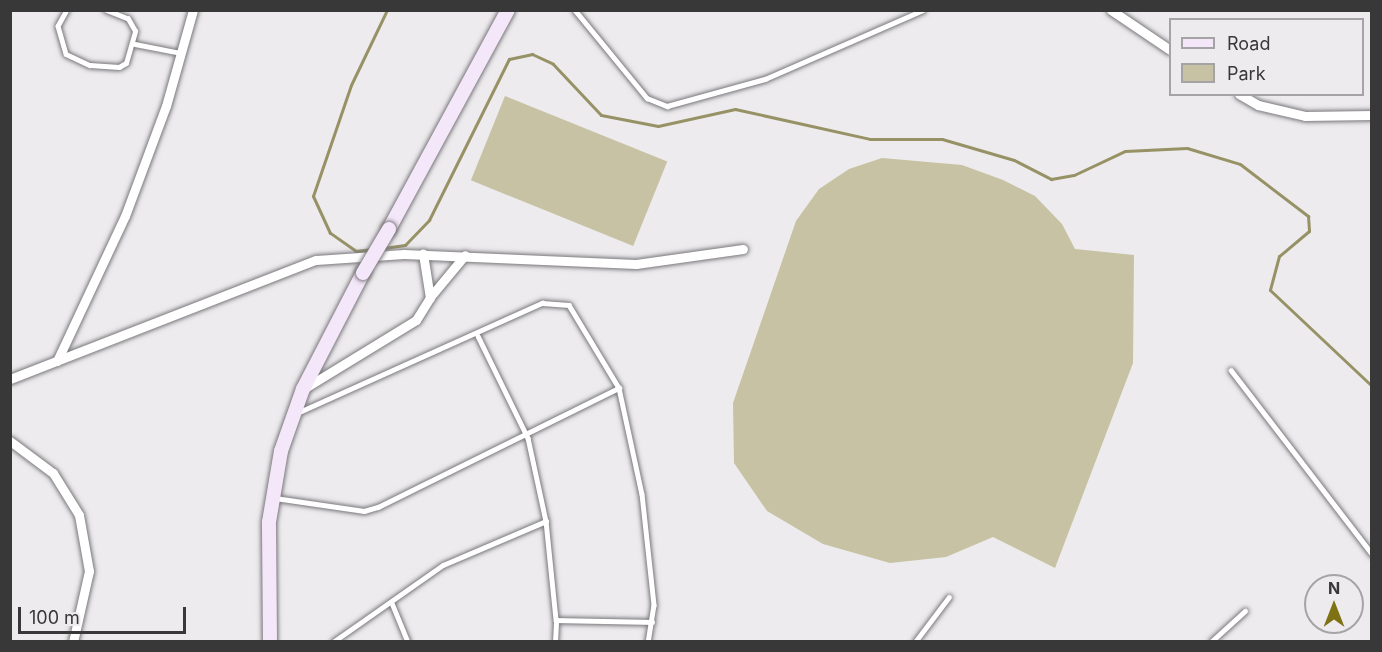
<!DOCTYPE html>
<style>
body{margin:0}
#map{position:relative;width:1382px;height:652px;overflow:hidden;background:#edebee;font-family:Inter,sans-serif}
div>[style]{position:absolute}
[style*='--x']{left:calc(var(--x)*1px);top:calc(var(--y)*1px);width:calc(var(--w)*1px);rotate:calc(var(--a)*1deg)}
.green>*{inset:0;background:#c6c2a3;transform-origin:0 0}
.stream>*{height:3px;margin:-1.5px;padding:0 1.5px;transform-origin:1.5px;border-radius:1.5px;background:#979266}
.roads{filter:drop-shadow(0 0 2px #7a787b) drop-shadow(0 0 2px #7a787b)}
.lane>*{height:4.5px;margin:-2.25px;padding:0 2.25px;transform-origin:2.25px;border-radius:2.25px;background:#fff}
.street>*{height:9px;margin:-4.5px;padding:0 4.5px;transform-origin:4.5px;border-radius:4.5px;background:#fff}
.secondary>*{height:14px;margin:-7px;padding:0 7px;transform-origin:7px;border-radius:7px;background:#f5e7fa}
.bridges{filter:drop-shadow(0 0 2px #7a787b) drop-shadow(0 0 2px #7a787b)}
.secondary-bridge>*{height:14px;margin:-7px;padding:0 7px;transform-origin:7px;border-radius:7px;background:#f5e7fa}
span{translate:-50% -50%;white-space:nowrap;text-align:center;line-height:1.15;-webkit-text-stroke:6px #edebee;paint-order:stroke}
.frame{position:absolute;inset:0;border:12px solid #393839;pointer-events:none}
.legend{position:absolute;left:1169px;top:18px;width:195px;height:78px;box-sizing:border-box;background:#edebee;border:2px solid #a5a3a6;margin:0;padding:8px 10px;list-style:none;font-size:18px;color:#393839}
.legend li{display:flex;align-items:center;gap:12px;height:30px}
.legend b{width:30px;border:2px solid #a5a3a6}
.north{position:absolute;left:1304px;top:574px;width:60px;height:60px;box-sizing:border-box;background:#edebee;border:2px solid #a5a3a6;border-radius:50%;rotate:0deg;font-size:16px;font-weight:700;line-height:24px;text-align:center;color:#393839}
.north::after{content:'';display:block;margin:auto;width:21px;height:27px;background:#7e7214;clip-path:polygon(50% 0,100% 100%,50% 72%,0 100%)}
.scale{position:absolute;left:18px;top:607px;width:168px;height:27px;box-sizing:border-box;border:3px solid #393839;border-top:0;padding-left:8px;font-size:18px;line-height:21px;white-space:nowrap;color:#393839;-webkit-text-stroke:4px #edebee;paint-order:stroke}
</style>
<div id="map">
<div class="green">
<div style="left:505px;top:96px;width:175px;height:91px;rotate:22deg"></div>
<div style="clip-path:polygon(882px 158px,962px 165px,1003px 180px,1035px 196px,1062px 224px,1075px 249px,1134px 255px,1133px 363px,1055px 568px,993px 537px,946px 557px,890px 563px,823px 544px,767px 511px,734px 463px,733px 403px,796px 221px,819px 189px,849px 169px)"></div>
</div>
<div class="stream">
<div style="--x:384;--y:248;--w:21;--a:-8"></div>
<div style="--x:405;--y:245;--w:35;--a:-46"></div>
<div style="--x:429;--y:220;--w:180;--a:-63.6"></div>
<div style="--x:509;--y:59;--w:24;--a:-12"></div>
<div style="--x:532;--y:54;--w:23;--a:25"></div>
<div style="--x:553;--y:64;--w:70;--a:46.7"></div>
<div style="--x:601;--y:115;--w:58;--a:10.9"></div>
<div style="--x:658;--y:126;--w:79;--a:-12.4"></div>
<div style="--x:735;--y:109;--w:138;--a:12.5"></div>
<div style="--x:870;--y:139;--w:72;--a:0"></div>
<div style="--x:942;--y:139;--w:75;--a:16.3"></div>
<div style="--x:1014;--y:160;--w:42;--a:27.2"></div>
<div style="--x:1051;--y:179;--w:23;--a:-10"></div>
<div style="--x:1074;--y:175;--w:56;--a:-25.2"></div>
<div style="--x:1125;--y:151;--w:62;--a:-2.8"></div>
<div style="--x:1187;--y:148;--w:55;--a:16.8"></div>
<div style="--x:1240;--y:164;--w:86;--a:37.4"></div>
<div style="--x:1308;--y:216;--w:15;--a:86"></div>
<div style="--x:1309;--y:231;--w:39;--a:140"></div>
<div style="--x:1279;--y:256;--w:35;--a:105"></div>
<div style="--x:1270;--y:290;--w:140;--a:43.3"></div>
<div style="--x:372;--y:249;--w:16;--a:173"></div>
<div style="--x:356;--y:251;--w:32;--a:-145"></div>
<div style="--x:330;--y:233;--w:41;--a:-114.7"></div>
<div style="--x:313;--y:196;--w:117;--a:-71.1"></div>
<div style="--x:351;--y:85;--w:83;--a:-64.4"></div>
</div>
<div class="roads">
<div class="lane">
<div style="--x:67;--y:10;--w:18;--a:119"></div>
<div style="--x:58;--y:26;--w:29;--a:74"></div>
<div style="--x:66;--y:54;--w:26;--a:25"></div>
<div style="--x:90;--y:65;--w:29;--a:4"></div>
<div style="--x:119;--y:67;--w:8;--a:-30"></div>
<div style="--x:126;--y:63;--w:33;--a:-74"></div>
<div style="--x:135;--y:31;--w:14;--a:-120"></div>
<div style="--x:128;--y:19;--w:24;--a:-158"></div>
<div style="--x:575;--y:10;--w:114;--a:50.7"></div>
<div style="--x:647;--y:98;--w:22;--a:22"></div>
<div style="--x:667;--y:106;--w:102;--a:-15.4"></div>
<div style="--x:765;--y:79;--w:172;--a:-23.6"></div>
<div style="--x:135;--y:44;--w:47;--a:11.1"></div>
<div style="--x:478;--y:336;--w:114;--a:63.9"></div>
<div style="--x:528;--y:438;--w:85;--a:77.8"></div>
<div style="--x:546;--y:521;--w:100;--a:84.2"></div>
<div style="--x:556;--y:620;--w:96;--a:1.2"></div>
<div style="--x:1231;--y:370;--w:232;--a:52.5"></div>
<div style="--x:297;--y:413;--w:269;--a:-24.2"></div>
<div style="--x:542;--y:303;--w:27;--a:4"></div>
<div style="--x:569;--y:305;--w:97;--a:58.9"></div>
<div style="--x:619;--y:388;--w:108;--a:77.8"></div>
<div style="--x:642;--y:494;--w:112;--a:83.8"></div>
<div style="--x:654;--y:605;--w:37;--a:99"></div>
<div style="--x:275;--y:498;--w:90;--a:8.3"></div>
<div style="--x:364;--y:511;--w:15;--a:-16"></div>
<div style="--x:378;--y:507;--w:269;--a:-26.3"></div>
<div style="--x:392;--y:603;--w:42;--a:67.7"></div>
<div style="--x:333;--y:642;--w:134;--a:-35"></div>
<div style="--x:443;--y:565;--w:112;--a:-23.1"></div>
<div style="--x:555;--y:642;--w:22;--a:-87"></div>
<div style="--x:915;--y:642;--w:56;--a:-52.9"></div>
<div style="--x:1211;--y:642;--w:46;--a:-42.4"></div>
</div>
<div class="street">
<div style="--x:1111;--y:10;--w:71;--a:34.1"></div>
<div style="--x:1239;--y:94;--w:22;--a:30"></div>
<div style="--x:1258;--y:105;--w:48;--a:13.2"></div>
<div style="--x:1305;--y:116;--w:67;--a:-0.9"></div>
<div style="--x:431;--y:296;--w:53;--a:-50.3"></div>
<div style="--x:57;--y:361;--w:160;--a:-64.9"></div>
<div style="--x:125;--y:216;--w:117;--a:-69.6"></div>
<div style="--x:166;--y:106;--w:100;--a:-74.3"></div>
<div style="--x:10;--y:379;--w:328;--a:-21.3"></div>
<div style="--x:316;--y:260;--w:88;--a:-3.9"></div>
<div style="--x:404;--y:254;--w:232;--a:2.5"></div>
<div style="--x:636;--y:264;--w:108;--a:-8"></div>
<div style="--x:305;--y:388;--w:130;--a:-31.5"></div>
<div style="--x:416;--y:320;--w:26;--a:-58"></div>
<div style="--x:430;--y:298;--w:45;--a:-99"></div>
<div style="--x:10;--y:441;--w:54;--a:36.7"></div>
<div style="--x:53;--y:473;--w:49;--a:58.2"></div>
<div style="--x:79;--y:515;--w:57;--a:79.9"></div>
<div style="--x:89;--y:571;--w:73;--a:102.7"></div>
</div>
<div class="secondary">
<div style="--x:389;--y:229;--w:249;--a:-61.5"></div>
<div style="--x:270;--y:642;--w:120;--a:-90.5"></div>
<div style="--x:269;--y:522;--w:72;--a:-80.4"></div>
<div style="--x:281;--y:451;--w:66;--a:-70.5"></div>
<div style="--x:303;--y:389;--w:131;--a:-62.7"></div>
</div>
</div>
<div class="bridges">
<div class="secondary-bridge">
<div style="--x:363;--y:273;--w:51;--a:-59.4"></div>
</div>
</div>
<div class="frame"></div>
<ul class="legend">
<li><b style="height:8px;background:#f5e7fa"></b>Road</li>
<li><b style="height:16px;background:#c6c2a3"></b>Park</li>
</ul>
<div class="north">N</div>
<div class="scale">100 m</div>
</div>
